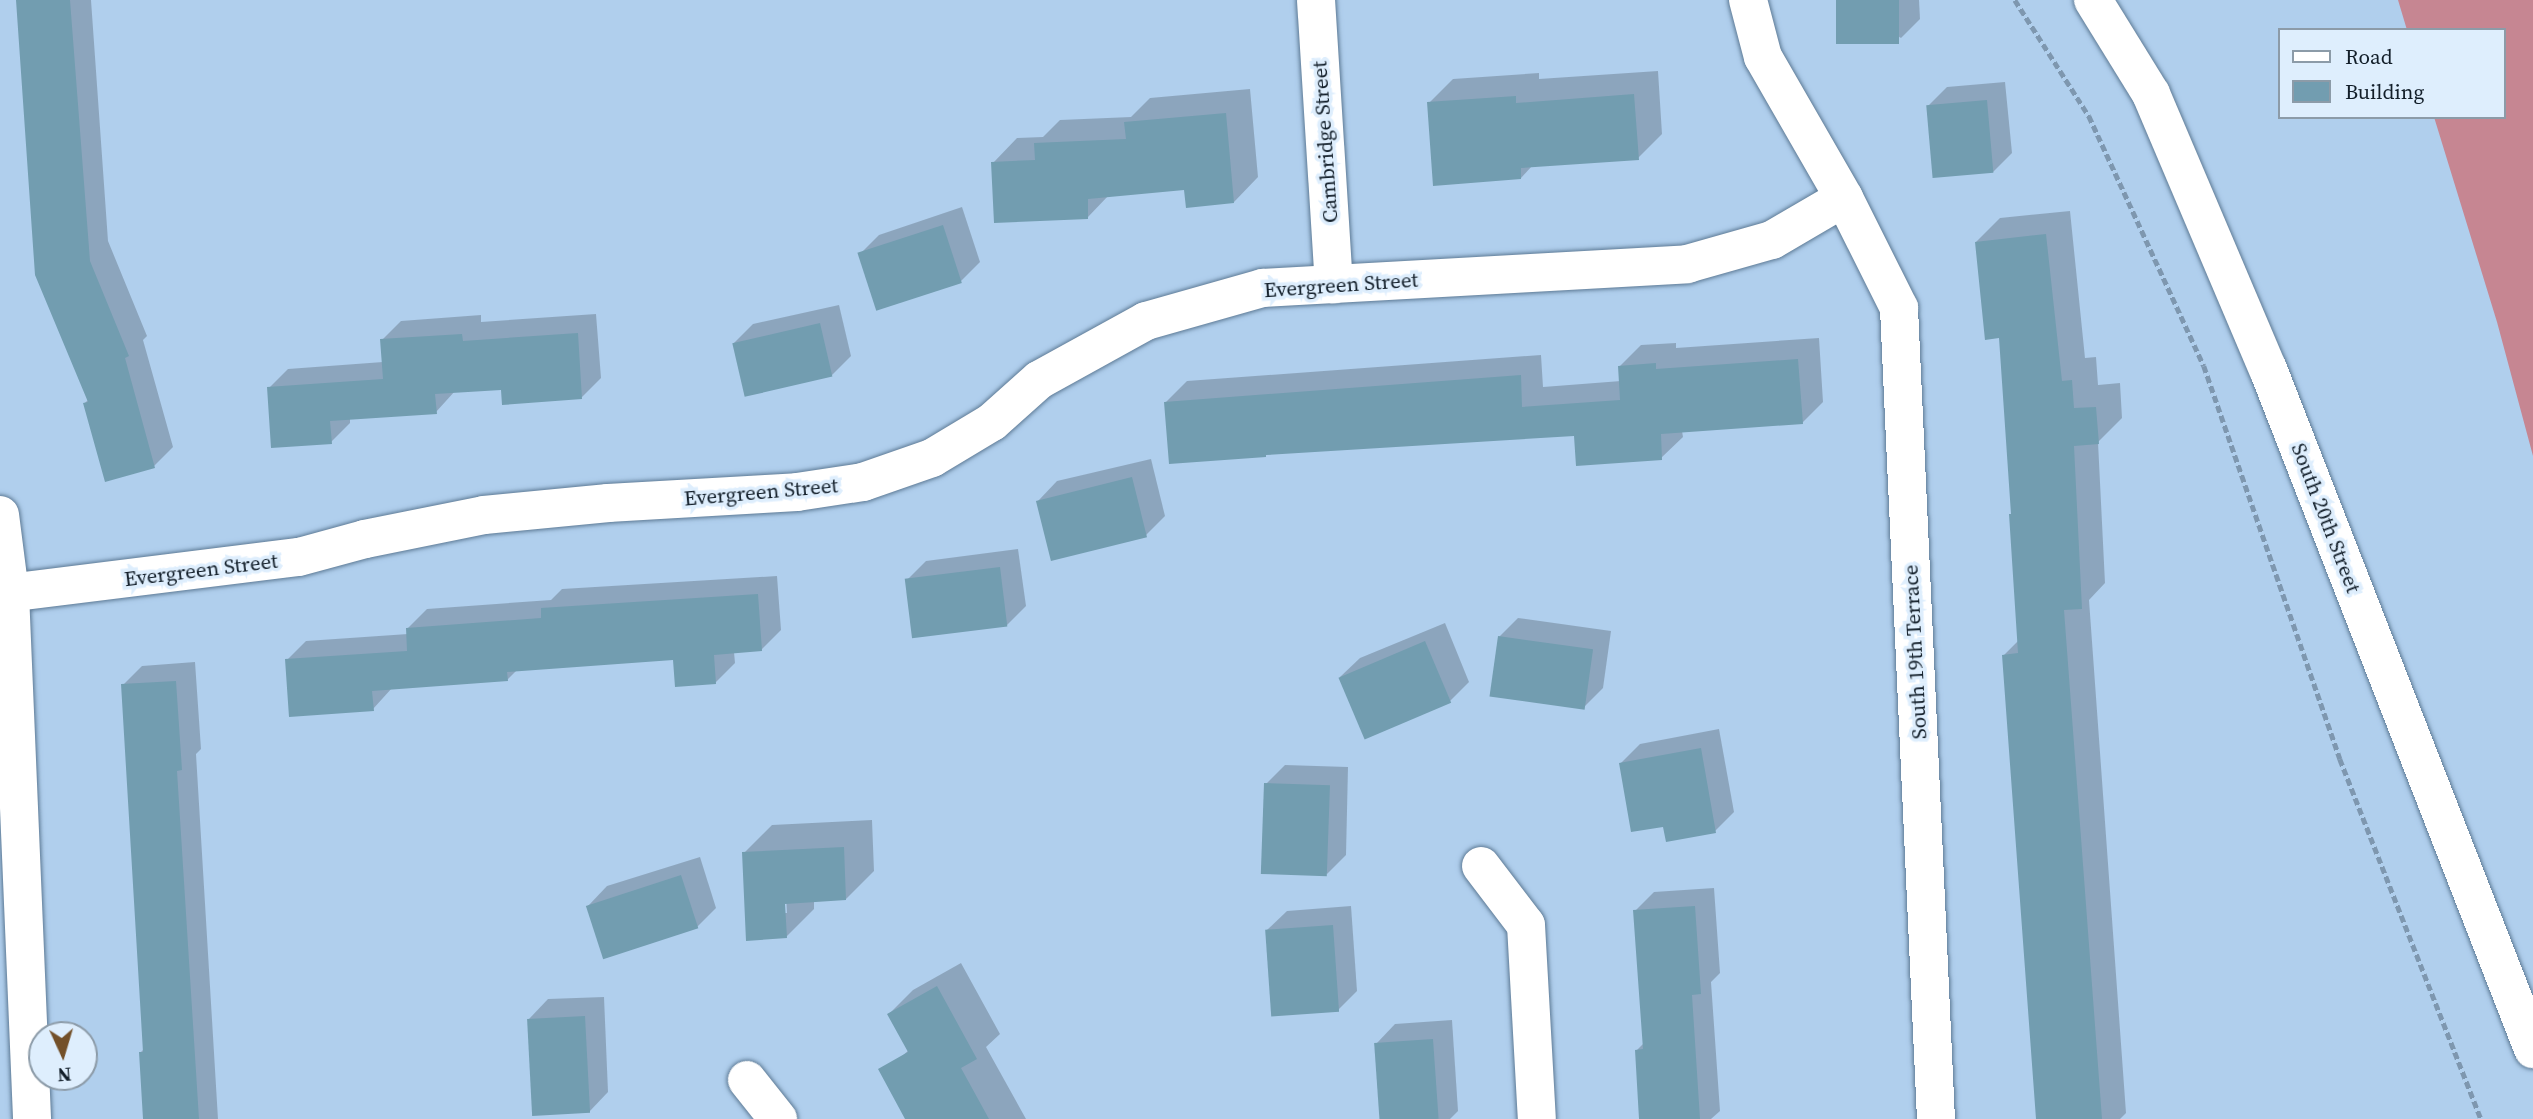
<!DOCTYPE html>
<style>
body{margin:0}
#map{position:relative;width:2533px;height:1119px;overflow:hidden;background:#b0cfed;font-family:"Source Serif 4",serif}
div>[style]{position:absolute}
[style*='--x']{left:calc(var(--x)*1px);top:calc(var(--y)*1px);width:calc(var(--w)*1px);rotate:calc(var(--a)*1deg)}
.forest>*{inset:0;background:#c68692}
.shadow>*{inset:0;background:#0003}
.building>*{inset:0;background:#729db0;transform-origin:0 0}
.path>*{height:4.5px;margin-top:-2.25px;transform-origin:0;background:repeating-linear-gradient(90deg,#7e97af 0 7px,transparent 0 10.5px)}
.roads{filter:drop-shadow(0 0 2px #5d7a95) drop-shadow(0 0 2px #5d7a95)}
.minor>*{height:38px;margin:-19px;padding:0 19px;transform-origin:19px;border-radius:19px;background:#fff}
.secondary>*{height:38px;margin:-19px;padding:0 19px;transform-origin:19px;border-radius:19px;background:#fff}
span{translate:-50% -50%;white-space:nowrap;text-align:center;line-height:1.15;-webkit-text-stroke:7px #deeefd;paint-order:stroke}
.street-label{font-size:21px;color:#121e29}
.legend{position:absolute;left:2278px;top:28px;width:228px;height:91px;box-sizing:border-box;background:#deeefd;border:2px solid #8c9ba8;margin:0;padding:9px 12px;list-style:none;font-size:21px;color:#121e29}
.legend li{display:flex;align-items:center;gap:14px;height:35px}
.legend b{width:35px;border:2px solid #8c9ba8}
.north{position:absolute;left:28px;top:1021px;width:70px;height:70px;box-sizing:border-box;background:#deeefd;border:2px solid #8c9ba8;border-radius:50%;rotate:176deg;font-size:19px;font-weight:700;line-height:28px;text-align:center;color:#121e29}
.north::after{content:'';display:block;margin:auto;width:24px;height:32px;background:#735029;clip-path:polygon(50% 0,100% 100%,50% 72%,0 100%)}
</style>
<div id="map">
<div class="forest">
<div style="clip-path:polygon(2398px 0,2533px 0,2533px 456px,2497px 322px,2434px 117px,2503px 117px,2503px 30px,2407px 30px)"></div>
</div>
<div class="shadow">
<div style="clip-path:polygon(18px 0,91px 0,108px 241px,147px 336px,143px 340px,173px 447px,154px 466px,85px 403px,89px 399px)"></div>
<div style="clip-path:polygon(1838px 0,1919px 0,1920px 19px,1901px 38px)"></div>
<div style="clip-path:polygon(1658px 71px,1662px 134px,1638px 158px,1532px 166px,1521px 178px,1429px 103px,1453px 79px,1539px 73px,1539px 79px)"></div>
<div style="clip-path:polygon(2005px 82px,2012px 153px,1993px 172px,1928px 106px,1947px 87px)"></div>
<div style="clip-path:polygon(1250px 89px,1258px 177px,1234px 202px,1186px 188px,1109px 195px,1088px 217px,993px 163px,1017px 138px,1043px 137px,1060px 120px,1131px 117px,1150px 98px)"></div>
<div style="clip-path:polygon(962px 207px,980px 262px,961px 281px,860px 254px,879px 235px)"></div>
<div style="clip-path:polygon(2070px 211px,2085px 358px,2096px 357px,2098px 385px,2120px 383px,2122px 418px,2098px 442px,2105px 583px,2089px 600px,2126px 1113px,2120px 1119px,2037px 1119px,2004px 655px,2019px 640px,2013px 513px,2001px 336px,1976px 242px,2000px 218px)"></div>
<div style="clip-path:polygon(839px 305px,851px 356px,832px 375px,734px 343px,753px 324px)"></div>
<div style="clip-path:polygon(596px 314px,601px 378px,582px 397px,502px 388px,455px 391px,436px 412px,350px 418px,350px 423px,331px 442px,269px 388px,288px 369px,383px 362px,382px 340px,401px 321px,481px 315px,481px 322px)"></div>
<div style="clip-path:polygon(1819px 338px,1823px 402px,1802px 423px,1682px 431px,1683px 437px,1661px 458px,1576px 434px,1166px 402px,1187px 381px,1541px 355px,1543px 387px,1621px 381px,1620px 366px,1641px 345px,1676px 343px,1676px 348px)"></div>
<div style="clip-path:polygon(1151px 459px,1165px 516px,1146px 535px,1038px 501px,1057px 481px)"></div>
<div style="clip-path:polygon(1018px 549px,1026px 606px,1007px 625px,907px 580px,926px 561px)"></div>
<div style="clip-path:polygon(777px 576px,781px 630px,761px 650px,734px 652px,735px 663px,715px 683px,674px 658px,518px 669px,507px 680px,392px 688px,373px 709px,287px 660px,306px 641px,408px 634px,408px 628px,427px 609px,551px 600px,562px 589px)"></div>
<div style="clip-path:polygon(1518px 618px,1611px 631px,1603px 688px,1584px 707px,1499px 637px)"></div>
<div style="clip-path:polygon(1445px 623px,1469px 682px,1450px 701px,1340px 677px,1360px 658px)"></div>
<div style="clip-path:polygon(195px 662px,201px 749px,196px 754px,218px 1119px,145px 1119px,140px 1053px,144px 1049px,123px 685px,142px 666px)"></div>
<div style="clip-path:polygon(1719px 729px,1734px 812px,1715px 831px,1665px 825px,1620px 764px,1640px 744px)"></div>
<div style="clip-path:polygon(1285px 765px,1348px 767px,1346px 855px,1327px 874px,1266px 784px)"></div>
<div style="clip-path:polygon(evenodd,872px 820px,874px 871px,846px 899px,814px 900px,814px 909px,786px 937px,744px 853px,772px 825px,872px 820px,786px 895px,787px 913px,783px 913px,786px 895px)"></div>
<div style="clip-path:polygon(700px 857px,716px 908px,697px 927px,588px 906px,607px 886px)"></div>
<div style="clip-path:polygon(1714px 888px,1720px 973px,1711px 982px,1720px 1111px,1711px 1119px,1641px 1119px,1636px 1051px,1644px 1043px,1635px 911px,1654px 892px)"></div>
<div style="clip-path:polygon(1351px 906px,1357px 991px,1338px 1010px,1267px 930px,1287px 911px)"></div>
<div style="clip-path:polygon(961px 963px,1000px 1034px,986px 1047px,1026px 1119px,935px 1119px,900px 1058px,909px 1050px,889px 1014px,913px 990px)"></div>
<div style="clip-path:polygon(604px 997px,608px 1092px,589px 1112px,529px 1019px,548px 999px)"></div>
<div style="clip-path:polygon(1452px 1020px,1458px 1111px,1450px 1119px,1381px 1119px,1376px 1044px,1395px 1024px)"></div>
</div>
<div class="building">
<div style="clip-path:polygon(16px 0,70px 0,90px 261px,129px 356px,125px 358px,155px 468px,105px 482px,83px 403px,88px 402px,35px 275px)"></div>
<div style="left:1836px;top:0;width:63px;height:44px"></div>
<div style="clip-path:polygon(1634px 94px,1639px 160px,1521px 168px,1521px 179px,1433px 186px,1427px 102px,1516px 96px,1516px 103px)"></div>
<div style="left:1987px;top:100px;width:73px;height:61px;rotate:85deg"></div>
<div style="clip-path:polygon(1226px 113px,1234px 203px,1186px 208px,1184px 190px,1088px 199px,1088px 219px,994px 223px,991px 162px,1035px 160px,1034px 143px,1126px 139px,1124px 122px)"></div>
<div style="left:943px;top:225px;width:61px;height:90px;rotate:72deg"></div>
<div style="clip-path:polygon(2046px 234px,2062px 381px,2072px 380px,2074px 408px,2096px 407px,2099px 444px,2074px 446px,2082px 609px,2064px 610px,2102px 1119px,2036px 1119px,2002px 655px,2018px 653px,2009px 514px,2011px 514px,1999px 338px,1985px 340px,1975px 242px)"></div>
<div style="left:820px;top:323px;width:55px;height:90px;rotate:77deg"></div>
<div style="clip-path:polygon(578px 333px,582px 399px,502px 405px,501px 390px,435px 394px,437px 414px,330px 421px,332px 444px,271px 448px,267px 387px,383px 379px,380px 339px,462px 334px,463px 341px)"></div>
<div style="clip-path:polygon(1798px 359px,1803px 424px,1661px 434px,1662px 460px,1576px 466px,1574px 436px,1266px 455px,1266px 457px,1169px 464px,1164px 402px,1521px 375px,1522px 407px,1620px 400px,1618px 366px,1656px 363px,1656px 369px)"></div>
<div style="left:1132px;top:477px;width:62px;height:99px;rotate:76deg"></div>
<div style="left:1000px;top:567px;width:60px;height:96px;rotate:83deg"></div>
<div style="clip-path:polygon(758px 594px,762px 651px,714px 655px,716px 684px,675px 687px,673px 660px,507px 672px,508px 681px,372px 691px,374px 711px,289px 717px,285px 659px,407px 651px,406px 628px,541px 618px,541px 608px)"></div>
<div style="left:1498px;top:636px;width:96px;height:61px;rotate:8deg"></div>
<div style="left:1425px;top:641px;width:67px;height:94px;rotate:67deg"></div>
<div style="clip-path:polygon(176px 681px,182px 770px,177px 771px,199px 1119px,143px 1119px,139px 1052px,143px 1052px,121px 684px)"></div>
<div style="clip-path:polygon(1701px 748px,1716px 833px,1666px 842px,1663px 827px,1631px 832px,1619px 763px)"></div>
<div style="left:1264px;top:783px;width:66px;height:91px;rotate:2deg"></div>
<div style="clip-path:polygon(844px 847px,846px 900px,785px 904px,787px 938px,746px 941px,742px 852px)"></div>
<div style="left:681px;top:875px;width:56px;height:100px;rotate:72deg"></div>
<div style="clip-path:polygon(1695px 906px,1701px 994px,1692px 995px,1700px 1119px,1639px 1119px,1635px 1050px,1643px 1049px,1633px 910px)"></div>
<div style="left:1333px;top:925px;width:87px;height:68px;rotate:86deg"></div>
<div style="clip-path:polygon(937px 986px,977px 1059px,961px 1068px,989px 1119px,905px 1119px,878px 1069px,908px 1052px,887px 1014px)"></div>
<div style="left:585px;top:1016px;width:97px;height:58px;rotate:87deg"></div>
<div style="left:1433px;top:1039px;width:80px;height:59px;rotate:86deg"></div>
</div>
<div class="path">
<div style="--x:2015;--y:0;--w:138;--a:57.5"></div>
<div style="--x:2089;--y:116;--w:275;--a:65.3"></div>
<div style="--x:2204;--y:366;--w:416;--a:70.9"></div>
<div style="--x:2340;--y:759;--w:387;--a:68.6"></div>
</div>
<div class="roads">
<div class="minor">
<div style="--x:1316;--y:0;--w:285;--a:86.4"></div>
<div style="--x:1748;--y:0;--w:59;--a:75.3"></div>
<div style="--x:1763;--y:57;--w:163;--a:60.1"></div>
<div style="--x:1844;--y:198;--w:123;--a:63.4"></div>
<div style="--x:1899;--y:308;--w:812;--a:87.39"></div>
<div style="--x:0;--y:515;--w:79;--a:82.7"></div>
<div style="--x:10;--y:593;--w:526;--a:87.6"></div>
<div style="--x:0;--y:594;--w:301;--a:-7.1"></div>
<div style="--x:299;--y:557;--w:68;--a:-15.3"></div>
<div style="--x:365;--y:539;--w:121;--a:-11.4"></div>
<div style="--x:484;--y:515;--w:125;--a:-5.5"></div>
<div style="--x:608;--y:503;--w:189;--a:-3.3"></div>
<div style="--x:797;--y:492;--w:67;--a:-8.6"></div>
<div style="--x:863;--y:482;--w:73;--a:-19.2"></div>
<div style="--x:932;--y:458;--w:70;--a:-31"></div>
<div style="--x:992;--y:422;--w:63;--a:-41.8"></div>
<div style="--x:1039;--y:380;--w:122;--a:-28.9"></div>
<div style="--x:1146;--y:321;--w:122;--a:-15.8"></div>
<div style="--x:1263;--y:288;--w:425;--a:-3.2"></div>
<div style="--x:1687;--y:264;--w:88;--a:-15.8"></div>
<div style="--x:1772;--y:240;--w:83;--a:-30.3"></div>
<div style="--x:1481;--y:866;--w:74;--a:52.7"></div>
<div style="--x:1526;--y:925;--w:194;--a:86.8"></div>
<div style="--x:747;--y:1080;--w:50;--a:51.5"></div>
</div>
<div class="secondary">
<div style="--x:2093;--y:0;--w:110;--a:58.3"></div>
<div style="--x:2151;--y:94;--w:299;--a:67"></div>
<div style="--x:2268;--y:369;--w:730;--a:68.71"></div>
</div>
</div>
<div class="street-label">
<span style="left:1325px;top:142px;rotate:-94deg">Cambridge Street</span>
<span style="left:1341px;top:285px;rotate:-4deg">Evergreen Street</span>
<span style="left:761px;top:492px;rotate:-5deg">Evergreen Street</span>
<span style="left:2326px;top:518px;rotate:69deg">South 20th Street</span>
<span style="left:201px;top:570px;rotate:-7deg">Evergreen Street</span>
<span style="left:1915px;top:652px;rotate:-93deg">South 19th Terrace</span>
</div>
<ul class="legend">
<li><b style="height:9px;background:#fff"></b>Road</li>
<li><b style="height:19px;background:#729db0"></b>Building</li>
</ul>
<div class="north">N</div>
</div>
